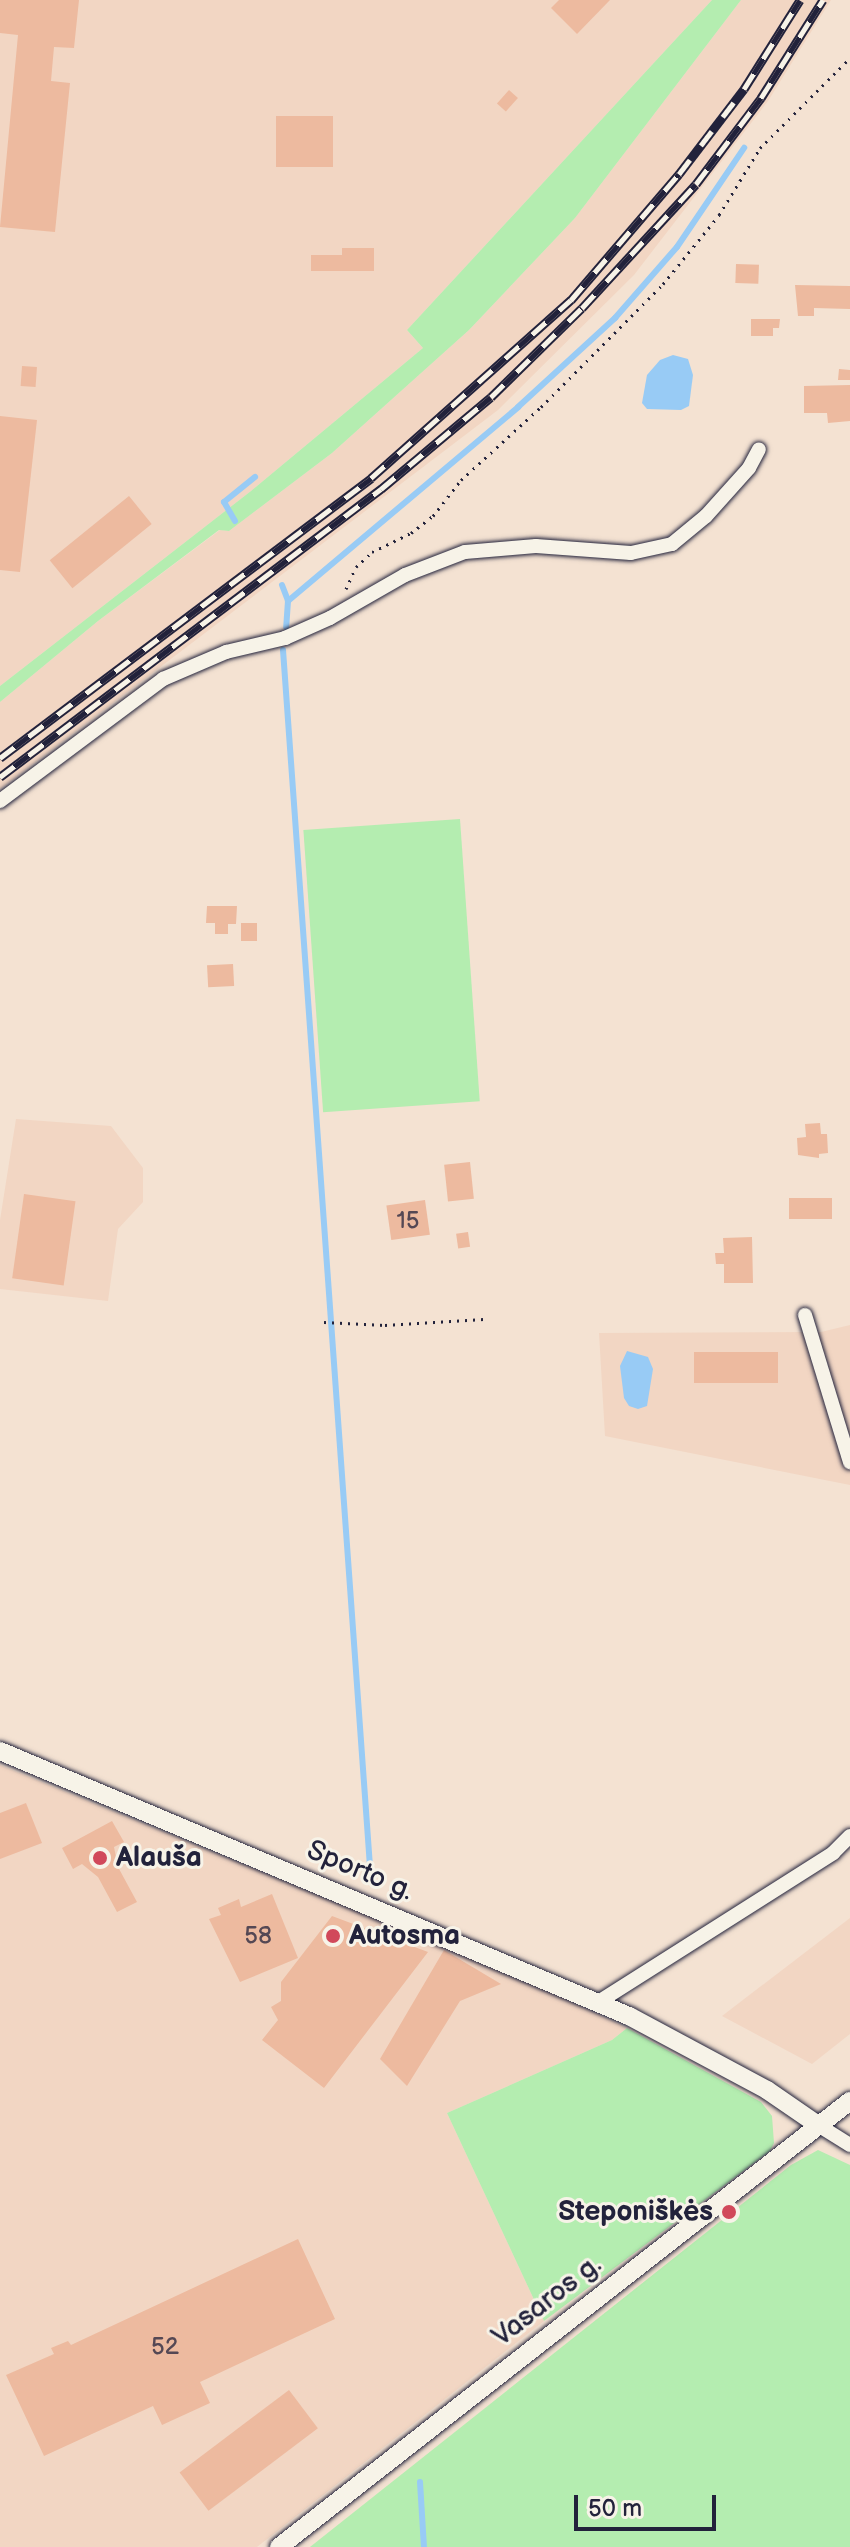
<!DOCTYPE html>
<meta charset="utf-8">
<style>
body{margin:0}
#map{position:relative;width:850px;height:2547px;overflow:hidden;background:#f4e2d2;font-family:"Balsamiq Sans",sans-serif}
div>[style]{position:absolute}
[style*='--x']{left:calc(var(--x)*1px);top:calc(var(--y)*1px);width:calc(var(--w)*1px);rotate:calc(var(--a)*1deg)}
.built>*{inset:0;background:#f2d6c3}
.green>*{inset:0;background:#b4edb0;transform-origin:0 0}
.water>*{inset:0;background:#98cbf5}
.stream>*{height:6px;margin:-3px;padding:0 3px;transform-origin:3px;border-radius:3px;background:#98cbf5}
.building>*{inset:0;background:#edba9f;transform-origin:0 0}
.path>*{height:3px;margin-top:-1.5px;transform-origin:0;background:repeating-linear-gradient(90deg,#22223b 0 2px,transparent 0 8px)}
.roads{filter:drop-shadow(0 0 2px #22223b) drop-shadow(0 0 2px #22223b)}
.minor>*{height:14px;margin:-7px;padding:0 7px;transform-origin:7px;border-radius:7px;background:#f7f3e8}
.tertiary>*{height:18px;margin:-9px;padding:0 9px;transform-origin:9px;border-radius:9px;background:#f7f3e8}
.rail>*{height:9px;margin-top:-4.5px;transform-origin:0;background:repeating-linear-gradient(90deg,#f7f3e8 0 18px,#22223b 0 36px);box-sizing:border-box;border-block:2px solid #22223b}
.dots>*{width:22px;height:22px;translate:-50% -50%;box-sizing:border-box;border:4px solid #f7f3e8;border-radius:50%}
span{translate:-50% -50%;white-space:nowrap;text-align:center;line-height:1.15;-webkit-text-stroke:6px #f7f3e8;paint-order:stroke}
.number-label{font-size:24px;color:#554854}
.number-label span{-webkit-text-stroke-width:0}
.poi-label{font-size:28px;color:#22223b;font-weight:700}
.left{translate:0 -50%;text-align:left}
.right{translate:-100% -50%;text-align:right}
.street-label{font-size:28px;color:#22223b}
.scale{position:absolute;left:574px;top:2495px;width:142px;height:36px;box-sizing:border-box;border:4px solid #22223b;border-top:0;padding-left:10px;font-size:24px;line-height:28px;white-space:nowrap;color:#22223b;-webkit-text-stroke:6px #f7f3e8;paint-order:stroke}
</style>
<div id="map">
<div class="built">
<div style="clip-path:polygon(0 0,712px 0,407px 330px,423px 348px,251px 491px,0 686px)"></div>
<div style="clip-path:polygon(741px 0,831px 0,768px 101px,634px 275px,498px 410px,0 789px,0 702px,98px 621px,220px 530px,229px 531px,332px 453px,469px 330px,575px 218px)"></div>
<div style="clip-path:polygon(16px 1119px,111px 1126px,143px 1168px,143px 1202px,118px 1229px,108px 1301px,0 1289px,0 1220px)"></div>
<div style="clip-path:polygon(850px 1325px,850px 1485px,605px 1436px,599px 1333px,821px 1332px)"></div>
<div style="clip-path:polygon(0 1765px,530px 1982px,627px 2028px,612px 2040px,447px 2113px,544px 2321px,257px 2547px,0 2547px)"></div>
<div style="clip-path:polygon(850px 1918px,850px 2034px,812px 2064px,722px 2016px)"></div>
</div>
<div class="green">
<div style="clip-path:polygon(712px 0,741px 0,575px 218px,469px 330px,332px 453px,229px 531px,219px 530px,98px 621px,0 702px,0 686px,251px 491px,423px 348px,407px 330px)"></div>
<div style="left:460px;top:819px;width:283px;height:157px;rotate:86deg"></div>
<div style="clip-path:polygon(627px 2028px,761px 2102px,772px 2116px,774px 2143px,770px 2151px,544px 2321px,447px 2113px,612px 2040px)"></div>
<div style="clip-path:polygon(818px 2150px,850px 2165px,850px 2547px,310px 2547px,791px 2165px)"></div>
</div>
<div class="water">
<div style="clip-path:polygon(673px 355px,688px 359px,693px 375px,689px 406px,681px 410px,647px 409px,642px 403px,647px 375px,660px 360px)"></div>
<div style="clip-path:polygon(627px 1351px,648px 1357px,653px 1369px,647px 1406px,638px 1409px,629px 1406px,624px 1398px,620px 1366px)"></div>
</div>
<div class="stream">
<div style="--x:235;--y:521;--w:22;--a:-120"></div>
<div style="--x:224;--y:502;--w:40;--a:-39"></div>
<div style="--x:282;--y:585;--w:17;--a:69"></div>
<div style="--x:288;--y:601;--w:26;--a:94"></div>
<div style="--x:288;--y:601;--w:301;--a:-40.1"></div>
<div style="--x:518;--y:407;--w:132;--a:-42.5"></div>
<div style="--x:615;--y:318;--w:94;--a:-48.9"></div>
<div style="--x:677;--y:247;--w:120;--a:-55.9"></div>
<div style="--x:283;--y:650;--w:1235;--a:85.91"></div>
<div style="--x:420;--y:2482;--w:65;--a:86.5"></div>
</div>
<div class="building">
<div style="clip-path:polygon(0 0,79px 0,74px 48px,54px 47px,51px 81px,70px 83px,55px 232px,0 227px,18px 35px,0 33px)"></div>
<div style="clip-path:polygon(559px 0,610px 0,577px 34px,551px 8px)"></div>
<div style="left:509px;top:90px;width:12px;height:18px;rotate:42deg"></div>
<div style="left:276px;top:116px;width:57px;height:51px"></div>
<div style="clip-path:polygon(342px 248px,374px 248px,374px 271px,311px 271px,311px 255px,342px 255px)"></div>
<div style="left:736px;top:264px;width:23px;height:19px;rotate:2deg"></div>
<div style="clip-path:polygon(795px 285px,850px 286px,850px 309px,814px 308px,814px 316px,798px 316px)"></div>
<div style="clip-path:polygon(751px 319px,780px 319px,779px 328px,773px 328px,773px 336px,751px 336px)"></div>
<div style="left:22px;top:366px;width:15px;height:20px;rotate:4deg"></div>
<div style="clip-path:polygon(839px 369px,850px 370px,850px 380px,838px 380px)"></div>
<div style="clip-path:polygon(850px 385px,850px 421px,828px 423px,827px 413px,804px 413px,804px 386px)"></div>
<div style="clip-path:polygon(0 416px,37px 420px,20px 572px,0 570px)"></div>
<div style="left:129px;top:496px;width:36px;height:102px;rotate:51deg"></div>
<div style="clip-path:polygon(207px 906px,237px 906px,236px 924px,228px 924px,228px 934px,215px 934px,215px 923px,206px 923px)"></div>
<div style="left:241px;top:923px;width:16px;height:18px"></div>
<div style="left:233px;top:964px;width:22px;height:26px;rotate:87deg"></div>
<div style="clip-path:polygon(820px 1123px,821px 1134px,827px 1134px,828px 1153px,819px 1154px,819px 1158px,798px 1155px,797px 1138px,806px 1137px,805px 1124px)"></div>
<div style="left:470px;top:1162px;width:37px;height:26px;rotate:84deg"></div>
<div style="left:24px;top:1194px;width:52px;height:85px;rotate:8deg"></div>
<div style="left:832px;top:1198px;width:21px;height:43px;rotate:90deg"></div>
<div style="left:425px;top:1200px;width:35px;height:39px;rotate:82deg"></div>
<div style="left:468px;top:1232px;width:15px;height:12px;rotate:82deg"></div>
<div style="clip-path:polygon(752px 1237px,753px 1283px,724px 1283px,724px 1264px,716px 1264px,715px 1253px,724px 1253px,723px 1238px)"></div>
<div style="left:778px;top:1352px;width:31px;height:84px;rotate:90deg"></div>
<div style="clip-path:polygon(26px 1803px,42px 1843px,0 1859px,0 1813px)"></div>
<div style="clip-path:polygon(112px 1821px,124px 1842px,114px 1847px,118px 1867px,137px 1902px,117px 1912px,98px 1877px,82px 1864px,73px 1869px,62px 1848px)"></div>
<div style="clip-path:polygon(272px 1894px,298px 1958px,240px 1982px,209px 1919px,221px 1915px,218px 1908px,239px 1899px,241px 1907px)"></div>
<div style="clip-path:polygon(332px 1916px,428px 1952px,324px 2088px,262px 2040px,278px 2020px,271px 2007px,281px 2001px,281px 1982px)"></div>
<div style="clip-path:polygon(444px 1950px,501px 1984px,460px 2001px,407px 2086px,380px 2059px)"></div>
<div style="clip-path:polygon(298px 2239px,335px 2319px,200px 2382px,210px 2403px,162px 2425px,153px 2406px,44px 2456px,6px 2375px,54px 2354px,51px 2348px,68px 2341px,71px 2345px)"></div>
<div style="left:289px;top:2390px;width:48px;height:137px;rotate:53deg"></div>
</div>
<div class="path">
<div style="--x:346;--y:589;--w:24;--a:-66"></div>
<div style="--x:356;--y:567;--w:22;--a:-43"></div>
<div style="--x:372;--y:552;--w:43;--a:-26"></div>
<div style="--x:411;--y:533;--w:28;--a:-38"></div>
<div style="--x:433;--y:516;--w:46;--a:-52.1"></div>
<div style="--x:461;--y:480;--w:108;--a:-42.4"></div>
<div style="--x:541;--y:407;--w:173;--a:-45.2"></div>
<div style="--x:663;--y:284;--w:89;--a:-50.9"></div>
<div style="--x:719;--y:215;--w:79;--a:-58.5"></div>
<div style="--x:760;--y:148;--w:127;--a:-45"></div>
<div style="--x:324;--y:1322;--w:61;--a:2.8"></div>
<div style="--x:385;--y:1325;--w:99;--a:-3.5"></div>
</div>
<div class="roads">
<div class="minor">
<div style="--x:0;--y:801;--w:204;--a:-36.8"></div>
<div style="--x:163;--y:679;--w:69;--a:-23.2"></div>
<div style="--x:226;--y:652;--w:61;--a:-13.3"></div>
<div style="--x:285;--y:638;--w:49;--a:-24"></div>
<div style="--x:330;--y:618;--w:86;--a:-29.8"></div>
<div style="--x:405;--y:575;--w:64;--a:-21"></div>
<div style="--x:465;--y:552;--w:71;--a:-4.8"></div>
<div style="--x:536;--y:546;--w:95;--a:4.2"></div>
<div style="--x:631;--y:553;--w:42;--a:-12.4"></div>
<div style="--x:672;--y:544;--w:44;--a:-39.5"></div>
<div style="--x:706;--y:516;--w:64;--a:-48.1"></div>
<div style="--x:749;--y:468;--w:21;--a:-62"></div>
<div style="--x:805;--y:1315;--w:154;--a:73"></div>
<div style="--x:597;--y:2003;--w:280;--a:-32.4"></div>
<div style="--x:833;--y:1853;--w:24;--a:-45"></div>
<div style="--x:818;--y:2125;--w:38;--a:32"></div>
</div>
<div class="tertiary">
<div style="--x:0;--y:1751;--w:683;--a:22.85"></div>
<div style="--x:629;--y:2016;--w:157;--a:28.2"></div>
<div style="--x:767;--y:2090;--w:62;--a:34.5"></div>
<div style="--x:279;--y:2547;--w:725;--a:-37.99"></div>
</div>
</div>
<div class="rail">
<div style="--x:0;--y:758;--w:465;--a:-37"></div>
<div style="--x:371;--y:478;--w:268;--a:-41.7"></div>
<div style="--x:571;--y:300;--w:166;--a:-49.4"></div>
<div style="--x:679;--y:174;--w:107;--a:-52.6"></div>
<div style="--x:744;--y:89;--w:105;--a:-57.8"></div>
<div style="--x:0;--y:777;--w:478;--a:-37.1"></div>
<div style="--x:381;--y:489;--w:143;--a:-39.9"></div>
<div style="--x:491;--y:397;--w:127;--a:-44.4"></div>
<div style="--x:582;--y:308;--w:168;--a:-47.4"></div>
<div style="--x:696;--y:184;--w:108;--a:-52.9"></div>
<div style="--x:761;--y:98;--w:116;--a:-57.7"></div>
</div>
<div class="dots">
<div style="left:100px;top:1858px;background:#d1495b"></div>
<div style="left:333px;top:1936px;background:#d1495b"></div>
<div style="left:729px;top:2212px;background:#d1495b"></div>
</div>
<div class="number-label">
<span style="left:408px;top:1221px">15</span>
<span style="left:258px;top:1936px">58</span>
<span style="left:165px;top:2347px">52</span>
</div>
<div class="poi-label">
<span class="left" style="left:116px;top:1858px">Alauša</span>
<span class="left" style="left:349px;top:1936px">Autosma</span>
<span class="right" style="left:713px;top:2212px">Steponiškės</span>
</div>
<div class="street-label">
<span style="left:360px;top:1871px;rotate:23deg">Sporto g.</span>
<span style="left:547px;top:2301px;rotate:-38deg">Vasaros g.</span>
</div>
<div class="scale">50 m</div>
</div>
